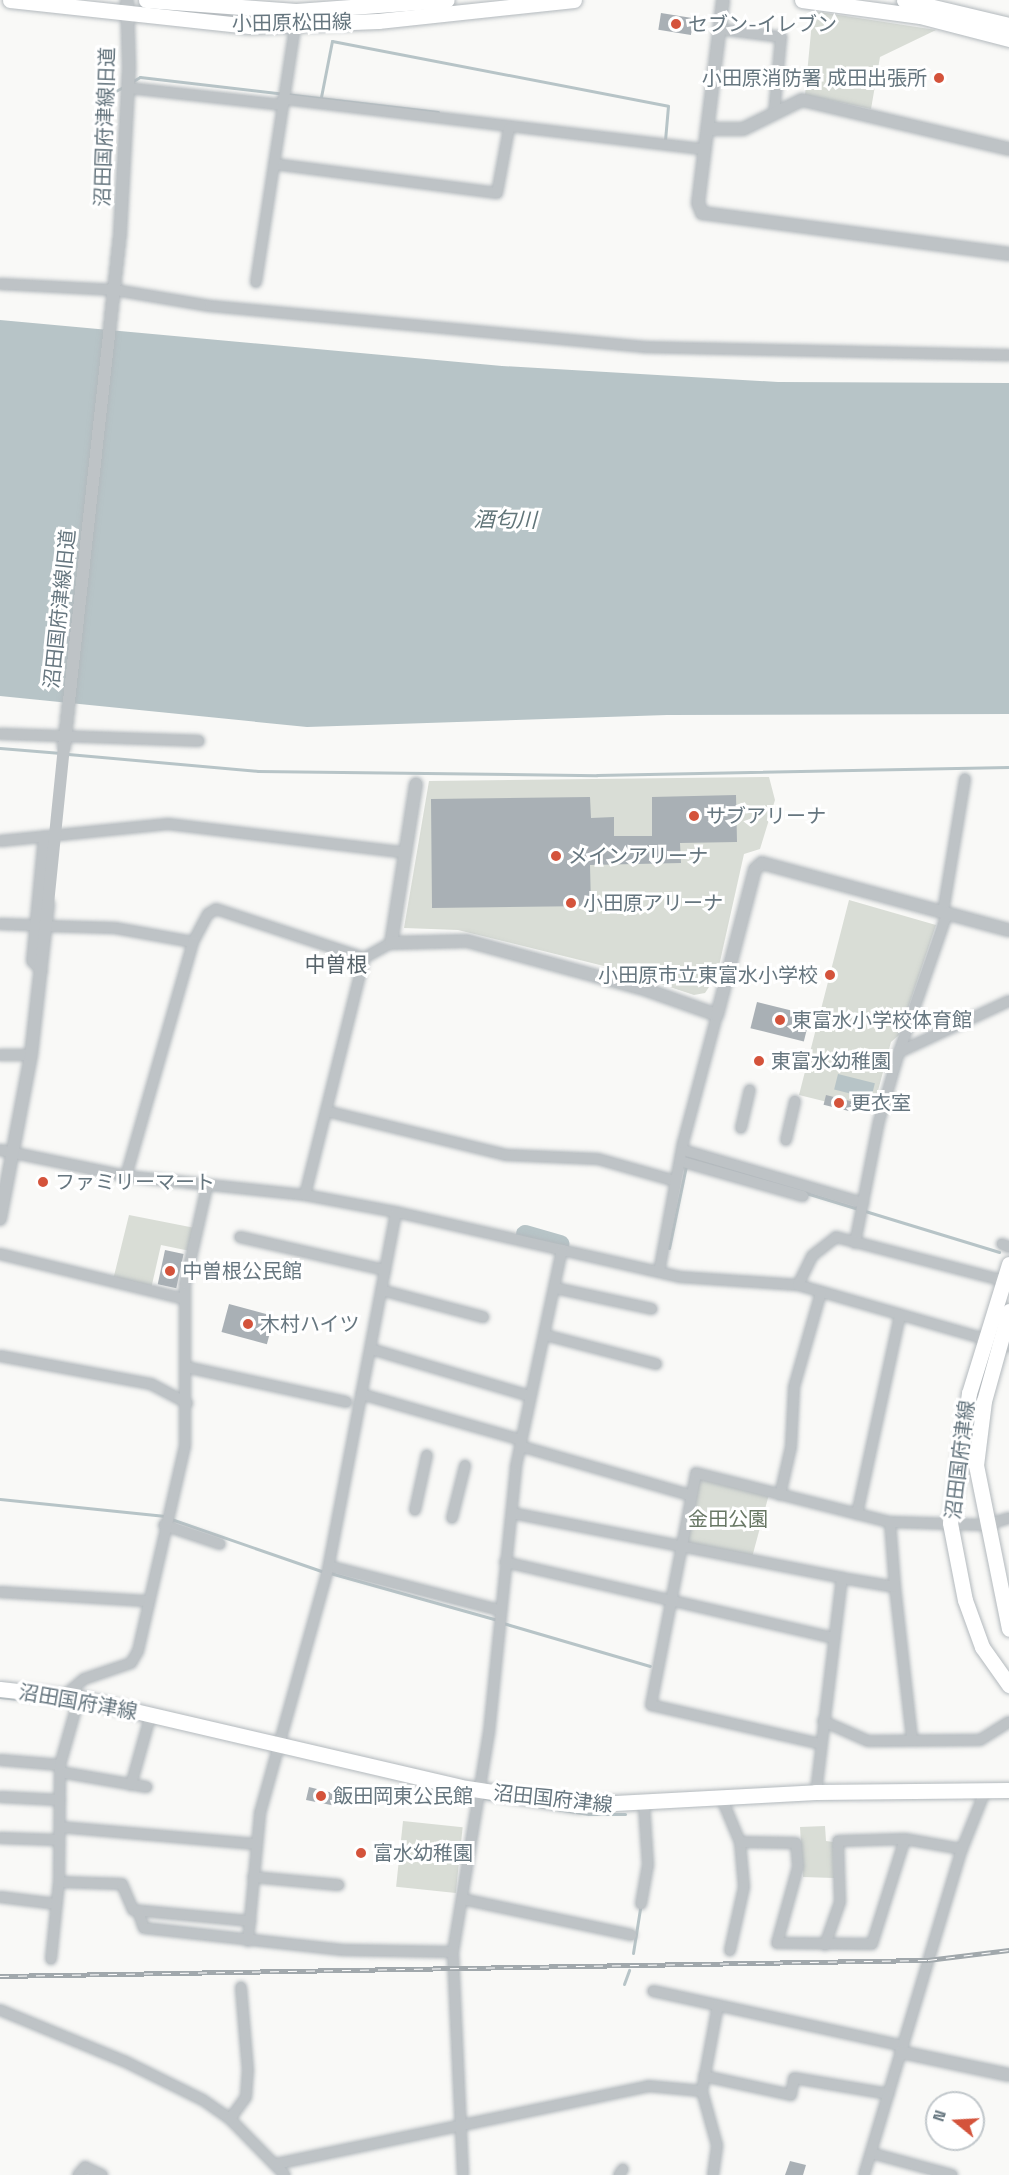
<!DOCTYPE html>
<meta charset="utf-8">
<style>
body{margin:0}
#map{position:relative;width:1009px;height:2175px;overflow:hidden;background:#f9f9f7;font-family:"Space Grotesk","Noto Sans JP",sans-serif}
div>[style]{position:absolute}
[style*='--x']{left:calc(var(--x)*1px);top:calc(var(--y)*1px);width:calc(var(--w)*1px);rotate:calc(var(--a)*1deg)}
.green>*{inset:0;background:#d9ddd6;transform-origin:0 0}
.water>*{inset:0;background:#b7c4c7;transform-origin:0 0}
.stream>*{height:3px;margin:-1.5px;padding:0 1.5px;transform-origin:1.5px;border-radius:1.5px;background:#b7c4c7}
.river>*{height:18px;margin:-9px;padding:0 9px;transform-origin:9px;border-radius:9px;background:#b7c4c7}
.building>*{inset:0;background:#a9b0b5;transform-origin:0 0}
.roads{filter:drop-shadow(0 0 2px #b3b9bd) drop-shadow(0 0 2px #b3b9bd)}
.minor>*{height:10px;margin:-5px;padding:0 5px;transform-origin:5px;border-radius:5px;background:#bec3c6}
.tertiary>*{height:12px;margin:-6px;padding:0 6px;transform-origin:6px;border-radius:6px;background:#bec3c6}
.secondary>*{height:15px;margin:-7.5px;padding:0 7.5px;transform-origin:7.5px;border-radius:7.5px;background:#fff}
.rail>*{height:5px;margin-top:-2.5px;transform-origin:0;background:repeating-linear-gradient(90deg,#fff 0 9px,#a1a8ac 0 18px);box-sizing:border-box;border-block:2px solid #a1a8ac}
.tertiary-bridge>*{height:12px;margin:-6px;padding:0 6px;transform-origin:6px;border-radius:6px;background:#bec3c6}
.dots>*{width:16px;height:16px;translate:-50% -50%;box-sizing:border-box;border:3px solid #fff;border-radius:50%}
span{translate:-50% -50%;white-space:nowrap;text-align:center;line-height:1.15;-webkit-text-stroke:6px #fff;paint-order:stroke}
.street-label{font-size:20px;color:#66767f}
.poi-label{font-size:20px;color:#66767f}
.left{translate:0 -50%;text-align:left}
.right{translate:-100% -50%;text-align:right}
.park-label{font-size:20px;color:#697865}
.water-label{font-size:21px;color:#617579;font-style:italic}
.neighbourhood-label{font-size:21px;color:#58646b}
.north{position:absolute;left:925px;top:2091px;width:60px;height:60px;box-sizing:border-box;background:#fff;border:2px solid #c2c8cc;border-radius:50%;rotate:288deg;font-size:16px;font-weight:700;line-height:24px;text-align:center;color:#66767f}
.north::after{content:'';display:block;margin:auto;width:21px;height:27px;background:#d4533b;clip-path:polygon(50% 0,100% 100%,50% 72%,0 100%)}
</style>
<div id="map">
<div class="green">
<div style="clip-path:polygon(813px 11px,936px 30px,880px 57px,871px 109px,805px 95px)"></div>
<div style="clip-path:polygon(769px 777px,775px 800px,760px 849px,744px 854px,717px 975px,705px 993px,694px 995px,616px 969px,458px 930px,404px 928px,429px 781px)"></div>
<div style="clip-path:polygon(849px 900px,936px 925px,899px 1035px,891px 1042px,872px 1113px,799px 1095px)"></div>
<div style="clip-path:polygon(129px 1215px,195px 1228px,190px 1251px,161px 1245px,151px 1289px,113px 1280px)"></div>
<div style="left:698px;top:1477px;width:73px;height:67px;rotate:15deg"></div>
<div style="left:403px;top:1821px;width:60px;height:66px;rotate:6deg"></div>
<div style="clip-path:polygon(825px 1826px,826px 1841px,833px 1842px,834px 1878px,803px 1877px,800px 1827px)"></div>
</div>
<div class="water">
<div style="clip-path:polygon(0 320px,502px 366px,778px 382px,1009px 383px,1009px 714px,667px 715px,307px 727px,0 696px)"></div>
<div style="left:838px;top:1074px;width:38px;height:16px;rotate:14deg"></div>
</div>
<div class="stream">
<div style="--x:133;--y:81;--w:8;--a:-30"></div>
<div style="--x:140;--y:77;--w:300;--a:6.7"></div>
<div style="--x:321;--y:97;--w:57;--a:-78.9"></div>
<div style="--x:332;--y:41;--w:342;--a:10.9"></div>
<div style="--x:668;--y:106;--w:36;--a:95"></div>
<div style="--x:99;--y:140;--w:47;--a:-76.6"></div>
<div style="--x:110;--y:94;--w:17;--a:-28"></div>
<div style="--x:0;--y:748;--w:61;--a:4.7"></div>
<div style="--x:68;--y:754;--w:191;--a:5.1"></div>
<div style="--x:258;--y:771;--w:339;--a:0.7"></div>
<div style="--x:597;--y:775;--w:412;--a:-1.1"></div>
<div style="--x:687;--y:1159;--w:49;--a:14.3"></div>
<div style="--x:806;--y:1193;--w:202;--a:17"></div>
<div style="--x:669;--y:1248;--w:84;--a:-78.3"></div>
<div style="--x:0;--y:1499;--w:166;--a:5.9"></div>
<div style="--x:171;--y:1519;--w:162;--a:19.1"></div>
<div style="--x:330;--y:1573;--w:173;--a:15.7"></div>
<div style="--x:503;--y:1623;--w:153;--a:16.3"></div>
<div style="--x:0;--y:1697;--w:31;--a:6"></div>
<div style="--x:465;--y:1795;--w:125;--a:8.7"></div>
<div style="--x:589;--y:1814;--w:36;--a:0"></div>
<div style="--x:633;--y:1953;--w:45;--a:-81"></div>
<div style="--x:624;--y:1984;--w:15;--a:-70"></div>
</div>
<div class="river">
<div style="--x:525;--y:1234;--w:37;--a:16"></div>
</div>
<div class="building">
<div style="left:661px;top:13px;width:33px;height:17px;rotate:9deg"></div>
<div style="clip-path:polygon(736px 795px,737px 842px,680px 843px,681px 863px,590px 865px,591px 906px,432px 908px,431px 799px,590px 797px,591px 818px,614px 817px,614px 836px,652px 836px,652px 797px)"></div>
<div style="left:757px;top:1002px;width:55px;height:27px;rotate:14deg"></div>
<div style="left:826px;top:1095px;width:30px;height:10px;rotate:14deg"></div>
<div style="left:165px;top:1250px;width:19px;height:35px;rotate:12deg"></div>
<div style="left:229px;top:1304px;width:47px;height:29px;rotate:15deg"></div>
<div style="clip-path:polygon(309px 1787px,333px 1793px,338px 1798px,336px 1806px,306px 1800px)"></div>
<div style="clip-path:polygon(790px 2161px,806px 2165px,803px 2175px,785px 2175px)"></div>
</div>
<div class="roads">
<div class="minor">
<div style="--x:719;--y:29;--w:63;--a:7.4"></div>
<div style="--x:781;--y:37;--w:77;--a:95.2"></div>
<div style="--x:129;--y:88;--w:155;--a:6.3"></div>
<div style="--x:283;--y:99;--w:425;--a:6.8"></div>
<div style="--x:274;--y:164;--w:225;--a:7.4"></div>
<div style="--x:497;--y:193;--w:66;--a:-79.5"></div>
<div style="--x:256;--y:282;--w:259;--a:-81.3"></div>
<div style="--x:0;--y:284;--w:115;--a:3"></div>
<div style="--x:115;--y:290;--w:96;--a:9.6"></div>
<div style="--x:210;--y:306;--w:437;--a:5.4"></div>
<div style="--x:645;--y:347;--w:364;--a:1.3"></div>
<div style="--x:0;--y:734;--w:199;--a:2"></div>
<div style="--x:0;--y:841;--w:169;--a:-5.8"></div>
<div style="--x:168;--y:824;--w:240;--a:6.9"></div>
<div style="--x:943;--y:912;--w:135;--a:-80.6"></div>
<div style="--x:0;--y:924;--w:35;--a:2"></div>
<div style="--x:46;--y:926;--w:69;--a:1.7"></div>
<div style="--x:115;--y:928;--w:79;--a:10.2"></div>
<div style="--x:193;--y:942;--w:32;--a:-62"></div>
<div style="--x:208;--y:914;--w:9;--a:-32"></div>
<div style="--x:216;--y:909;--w:156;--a:18.3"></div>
<div style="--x:42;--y:971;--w:14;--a:-135"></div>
<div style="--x:32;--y:961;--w:125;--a:-84.5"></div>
<div style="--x:899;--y:1052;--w:146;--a:-70.8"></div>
<div style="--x:0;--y:1055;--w:31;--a:0"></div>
<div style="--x:326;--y:1111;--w:185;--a:13.7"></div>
<div style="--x:506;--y:1155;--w:92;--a:2.5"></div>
<div style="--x:598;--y:1159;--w:80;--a:15.9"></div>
<div style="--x:741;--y:1128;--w:39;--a:-77"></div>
<div style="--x:786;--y:1140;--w:40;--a:-77"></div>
<div style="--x:0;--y:1150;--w:129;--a:11.7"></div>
<div style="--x:126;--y:1176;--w:180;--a:6.1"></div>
<div style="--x:305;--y:1195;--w:93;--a:10.6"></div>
<div style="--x:396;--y:1212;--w:291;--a:12.9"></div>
<div style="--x:680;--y:1277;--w:118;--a:3.9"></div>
<div style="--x:798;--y:1285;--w:220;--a:16.1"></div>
<div style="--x:683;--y:1150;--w:188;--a:16.4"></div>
<div style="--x:680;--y:1161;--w:128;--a:15.9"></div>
<div style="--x:126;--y:1176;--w:243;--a:-74"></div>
<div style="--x:305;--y:1195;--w:244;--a:-76"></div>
<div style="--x:364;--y:958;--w:31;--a:-29"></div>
<div style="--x:240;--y:1237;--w:149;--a:12.8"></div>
<div style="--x:855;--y:1243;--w:124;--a:-78.9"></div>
<div style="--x:879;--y:1121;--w:72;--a:-73.8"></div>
<div style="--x:899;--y:1052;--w:121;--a:-24.9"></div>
<div style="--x:1002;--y:1244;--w:8;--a:23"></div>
<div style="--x:0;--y:1254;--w:189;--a:13.7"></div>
<div style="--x:659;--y:1272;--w:131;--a:-79.5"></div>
<div style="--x:683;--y:1143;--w:132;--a:-75.1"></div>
<div style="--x:798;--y:1285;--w:32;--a:-64"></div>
<div style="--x:812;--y:1256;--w:31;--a:-38"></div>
<div style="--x:836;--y:1237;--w:179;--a:14.6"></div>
<div style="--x:555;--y:1288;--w:99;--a:12.2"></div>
<div style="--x:381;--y:1290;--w:106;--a:14.8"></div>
<div style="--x:545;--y:1335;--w:115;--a:14.6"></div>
<div style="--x:371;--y:1349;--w:166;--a:16.5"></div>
<div style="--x:0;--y:1356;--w:154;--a:10.5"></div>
<div style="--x:151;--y:1384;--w:41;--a:27.8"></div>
<div style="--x:186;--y:1367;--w:164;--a:12.3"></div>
<div style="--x:361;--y:1394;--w:166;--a:16"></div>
<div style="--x:520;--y:1446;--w:177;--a:16.1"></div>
<div style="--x:780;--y:1495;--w:49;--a:-77.1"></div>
<div style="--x:791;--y:1447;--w:60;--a:-87.1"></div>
<div style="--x:794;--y:1387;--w:99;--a:-74.1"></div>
<div style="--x:415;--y:1510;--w:56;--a:-77.7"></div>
<div style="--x:512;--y:1513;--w:336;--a:11.1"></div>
<div style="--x:857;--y:1514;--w:204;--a:-77.8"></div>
<div style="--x:452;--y:1518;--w:54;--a:-76"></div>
<div style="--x:164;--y:1525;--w:59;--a:18.7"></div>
<div style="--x:505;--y:1562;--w:338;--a:13"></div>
<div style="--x:329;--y:1566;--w:176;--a:14.5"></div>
<div style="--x:895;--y:1587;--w:152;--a:83.6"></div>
<div style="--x:0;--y:1592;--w:149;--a:3.5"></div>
<div style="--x:65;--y:1695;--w:25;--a:-40"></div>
<div style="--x:84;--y:1679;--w:50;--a:-18.8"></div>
<div style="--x:131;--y:1663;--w:14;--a:-60"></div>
<div style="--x:138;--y:1651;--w:210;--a:-77.1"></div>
<div style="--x:185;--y:1446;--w:162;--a:-90"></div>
<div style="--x:185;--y:1284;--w:100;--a:-77.3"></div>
<div style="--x:823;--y:1721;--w:49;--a:24"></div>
<div style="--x:868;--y:1741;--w:112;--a:-0.5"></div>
<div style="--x:980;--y:1740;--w:34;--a:-32"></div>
<div style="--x:821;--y:1744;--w:174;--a:-167.1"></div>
<div style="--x:651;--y:1705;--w:236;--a:-79"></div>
<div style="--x:696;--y:1473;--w:200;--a:14.2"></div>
<div style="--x:0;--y:1760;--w:60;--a:4.8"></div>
<div style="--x:60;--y:1772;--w:88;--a:9.8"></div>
<div style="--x:131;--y:1785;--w:74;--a:-74.3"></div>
<div style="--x:816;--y:1792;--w:216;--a:-83.1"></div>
<div style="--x:842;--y:1578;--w:54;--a:9.6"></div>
<div style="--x:895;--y:1587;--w:65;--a:-94.4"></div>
<div style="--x:890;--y:1522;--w:96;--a:1.8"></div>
<div style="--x:986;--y:1525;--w:24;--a:-17"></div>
<div style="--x:0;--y:1797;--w:60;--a:2.9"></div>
<div style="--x:722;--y:1799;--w:47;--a:67.3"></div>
<div style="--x:740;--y:1842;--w:45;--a:84.9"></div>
<div style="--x:744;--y:1887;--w:65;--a:102.5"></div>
<div style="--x:60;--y:1827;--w:196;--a:5"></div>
<div style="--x:0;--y:1838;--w:58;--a:2"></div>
<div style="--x:740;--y:1842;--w:56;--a:1"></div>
<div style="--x:796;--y:1843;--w:24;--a:85"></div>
<div style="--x:798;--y:1867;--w:79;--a:105.4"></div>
<div style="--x:777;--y:1943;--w:95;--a:0.6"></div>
<div style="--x:872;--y:1944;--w:110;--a:-72.6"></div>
<div style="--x:253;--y:1877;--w:86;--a:5.3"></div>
<div style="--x:59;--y:1882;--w:63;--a:1.8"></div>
<div style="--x:122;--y:1884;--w:28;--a:67"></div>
<div style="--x:133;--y:1910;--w:118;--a:5.4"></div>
<div style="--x:0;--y:1897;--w:57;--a:7"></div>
<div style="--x:462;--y:1899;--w:173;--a:12"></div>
<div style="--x:641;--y:1904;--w:40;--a:-80"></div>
<div style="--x:648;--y:1865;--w:61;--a:-93.8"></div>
<div style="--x:138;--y:1911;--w:18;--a:71"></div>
<div style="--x:144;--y:1928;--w:200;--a:6.3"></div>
<div style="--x:343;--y:1950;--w:110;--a:1"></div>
<div style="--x:248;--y:1941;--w:129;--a:-84.6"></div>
<div style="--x:260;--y:1813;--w:253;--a:-74.4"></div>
<div style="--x:328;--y:1569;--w:363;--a:-79.2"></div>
<div style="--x:825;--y:1945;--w:46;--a:-70.8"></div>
<div style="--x:840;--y:1902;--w:61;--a:-91.9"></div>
<div style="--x:838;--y:1841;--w:67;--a:-1.7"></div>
<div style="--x:905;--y:1839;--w:58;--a:10"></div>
<div style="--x:51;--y:1959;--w:77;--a:-84.1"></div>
<div style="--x:59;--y:1882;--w:117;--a:-89.5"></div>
<div style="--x:60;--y:1765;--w:70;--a:-74.2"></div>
<div style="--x:653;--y:1991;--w:256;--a:12.4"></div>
<div style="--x:0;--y:2010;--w:134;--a:22.4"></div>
<div style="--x:124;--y:2061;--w:88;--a:26.3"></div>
<div style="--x:203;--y:2100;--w:33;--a:35"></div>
<div style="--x:230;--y:2119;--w:78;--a:45.5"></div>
<div style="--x:704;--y:2076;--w:89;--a:12.3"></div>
<div style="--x:791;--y:2095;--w:17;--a:-80"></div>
<div style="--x:794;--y:2078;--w:96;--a:9.6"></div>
<div style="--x:230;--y:2119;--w:27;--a:-54"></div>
<div style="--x:246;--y:2097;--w:26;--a:-86"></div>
<div style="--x:248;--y:2071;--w:84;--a:-94.8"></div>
<div style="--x:871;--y:2153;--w:84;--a:15.2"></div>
<div style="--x:276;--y:2164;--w:380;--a:-11.8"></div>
<div style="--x:648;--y:2086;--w:54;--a:5.3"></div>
<div style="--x:78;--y:2175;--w:11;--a:-49"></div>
<div style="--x:85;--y:2167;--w:19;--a:25"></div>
<div style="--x:463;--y:2175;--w:223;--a:-92.6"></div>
<div style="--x:453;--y:1952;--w:222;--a:-80.7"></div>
<div style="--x:489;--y:1733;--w:268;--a:-84.2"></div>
<div style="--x:516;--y:1466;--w:221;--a:-78"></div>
<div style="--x:619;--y:2175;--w:7;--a:-56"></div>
<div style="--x:713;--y:2175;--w:30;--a:-82"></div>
<div style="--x:717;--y:2145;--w:56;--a:-105.5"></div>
<div style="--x:702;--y:2091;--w:87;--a:-79.5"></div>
<div style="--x:864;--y:2175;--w:340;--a:-73.3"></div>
<div style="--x:962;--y:1849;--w:65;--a:-68.2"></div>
</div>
<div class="tertiary">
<div style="--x:723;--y:0;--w:205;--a:97"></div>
<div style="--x:698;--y:203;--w:11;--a:68"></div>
<div style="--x:702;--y:213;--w:310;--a:7.6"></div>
<div style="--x:707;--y:129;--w:36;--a:0"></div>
<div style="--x:743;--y:129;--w:66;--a:-26.2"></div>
<div style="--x:802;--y:100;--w:213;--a:13.3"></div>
<div style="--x:64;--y:747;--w:516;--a:-83.77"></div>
<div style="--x:120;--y:234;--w:167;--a:-86.9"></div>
<div style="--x:129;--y:67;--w:67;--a:-91.7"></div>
<div style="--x:416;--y:784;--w:161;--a:98.9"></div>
<div style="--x:391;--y:943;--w:76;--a:-1.5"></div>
<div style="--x:467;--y:941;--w:187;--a:15.2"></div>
<div style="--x:647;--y:990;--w:74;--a:19.7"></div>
<div style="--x:717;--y:1015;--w:151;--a:-75.4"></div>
<div style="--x:755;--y:869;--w:9;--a:-41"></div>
<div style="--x:762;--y:863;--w:256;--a:15.2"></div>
<div style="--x:0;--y:1219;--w:167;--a:-79.3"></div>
<div style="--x:31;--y:1055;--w:152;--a:-83.6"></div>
<div style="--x:901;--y:2052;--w:110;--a:12"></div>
</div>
<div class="secondary">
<div style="--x:10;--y:0;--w:241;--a:6.2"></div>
<div style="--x:250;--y:26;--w:128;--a:-2.2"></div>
<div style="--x:378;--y:21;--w:197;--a:-6.1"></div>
<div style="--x:146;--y:0;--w:150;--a:4.2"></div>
<div style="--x:296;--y:11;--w:151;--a:-4.2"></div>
<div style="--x:802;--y:0;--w:119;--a:7.7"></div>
<div style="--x:920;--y:16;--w:92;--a:14.5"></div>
<div style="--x:904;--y:0;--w:108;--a:13.4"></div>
<div style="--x:1009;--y:1264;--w:135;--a:107.2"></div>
<div style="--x:969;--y:1393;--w:131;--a:98.3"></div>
<div style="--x:950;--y:1523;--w:78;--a:79"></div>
<div style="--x:965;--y:1600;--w:50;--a:70.1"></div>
<div style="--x:982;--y:1647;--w:47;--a:54.6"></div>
<div style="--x:1009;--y:1311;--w:93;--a:105.5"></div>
<div style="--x:984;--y:1401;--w:64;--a:97.1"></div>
<div style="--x:976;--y:1465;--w:167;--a:78.6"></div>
<div style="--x:0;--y:1689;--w:80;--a:6.5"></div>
<div style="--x:79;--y:1698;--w:391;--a:13.1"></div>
<div style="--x:460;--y:1787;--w:119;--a:8.7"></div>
<div style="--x:578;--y:1805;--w:238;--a:-3.1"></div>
<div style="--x:816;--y:1792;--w:193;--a:-0.6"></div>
</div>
</div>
<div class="rail">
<div style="--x:0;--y:1976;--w:928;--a:-0.99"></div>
<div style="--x:928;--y:1960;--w:82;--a:-7"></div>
</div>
<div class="tertiary-bridge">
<div style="--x:48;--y:904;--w:158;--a:-84.2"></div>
</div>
<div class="dots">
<div style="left:676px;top:24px;background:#d4533b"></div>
<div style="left:939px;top:78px;background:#d4533b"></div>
<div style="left:694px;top:816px;background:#d4533b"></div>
<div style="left:556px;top:856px;background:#d4533b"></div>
<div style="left:571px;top:903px;background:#d4533b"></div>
<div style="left:830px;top:975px;background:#d4533b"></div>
<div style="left:780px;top:1020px;background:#d4533b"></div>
<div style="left:759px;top:1061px;background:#d4533b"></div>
<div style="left:839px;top:1103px;background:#d4533b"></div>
<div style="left:43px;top:1182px;background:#d4533b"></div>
<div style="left:170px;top:1271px;background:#d4533b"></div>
<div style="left:248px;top:1324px;background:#d4533b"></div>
<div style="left:321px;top:1796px;background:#d4533b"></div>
<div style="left:361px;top:1853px;background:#d4533b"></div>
</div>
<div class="street-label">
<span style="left:292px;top:23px;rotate:-1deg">小田原松田線</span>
<span style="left:105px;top:127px;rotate:-88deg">沼田国府津線旧道</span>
<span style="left:60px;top:609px;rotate:-84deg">沼田国府津線旧道</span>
<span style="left:960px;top:1460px;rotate:-83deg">沼田国府津線</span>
<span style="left:78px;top:1702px;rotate:10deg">沼田国府津線</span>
<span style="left:553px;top:1799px;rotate:6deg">沼田国府津線</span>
</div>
<div class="poi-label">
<span class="left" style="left:688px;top:24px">セブン-イレブン</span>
<span class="right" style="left:927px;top:78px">小田原消防署 成田出張所</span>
<span class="left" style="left:706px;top:816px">サブアリーナ</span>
<span class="left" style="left:568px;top:856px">メインアリーナ</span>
<span class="left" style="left:583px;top:903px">小田原アリーナ</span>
<span class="right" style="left:818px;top:975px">小田原市立東富水小学校</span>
<span class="left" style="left:792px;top:1020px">東富水小学校体育館</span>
<span class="left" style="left:771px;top:1061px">東富水幼稚園</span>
<span class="left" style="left:851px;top:1103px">更衣室</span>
<span class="left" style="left:55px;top:1182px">ファミリーマート</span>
<span class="left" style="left:182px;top:1271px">中曽根公民館</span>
<span class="left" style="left:260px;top:1324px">木村ハイツ</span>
<span class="left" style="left:333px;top:1796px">飯田岡東公民館</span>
<span class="left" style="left:373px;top:1853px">富水幼稚園</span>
</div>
<div class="park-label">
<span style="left:728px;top:1519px">金田公園</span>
</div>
<div class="water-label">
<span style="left:505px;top:520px;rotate:1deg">酒匂川</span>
</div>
<div class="neighbourhood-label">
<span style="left:336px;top:965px">中曽根</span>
</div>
<div class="north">N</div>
</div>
